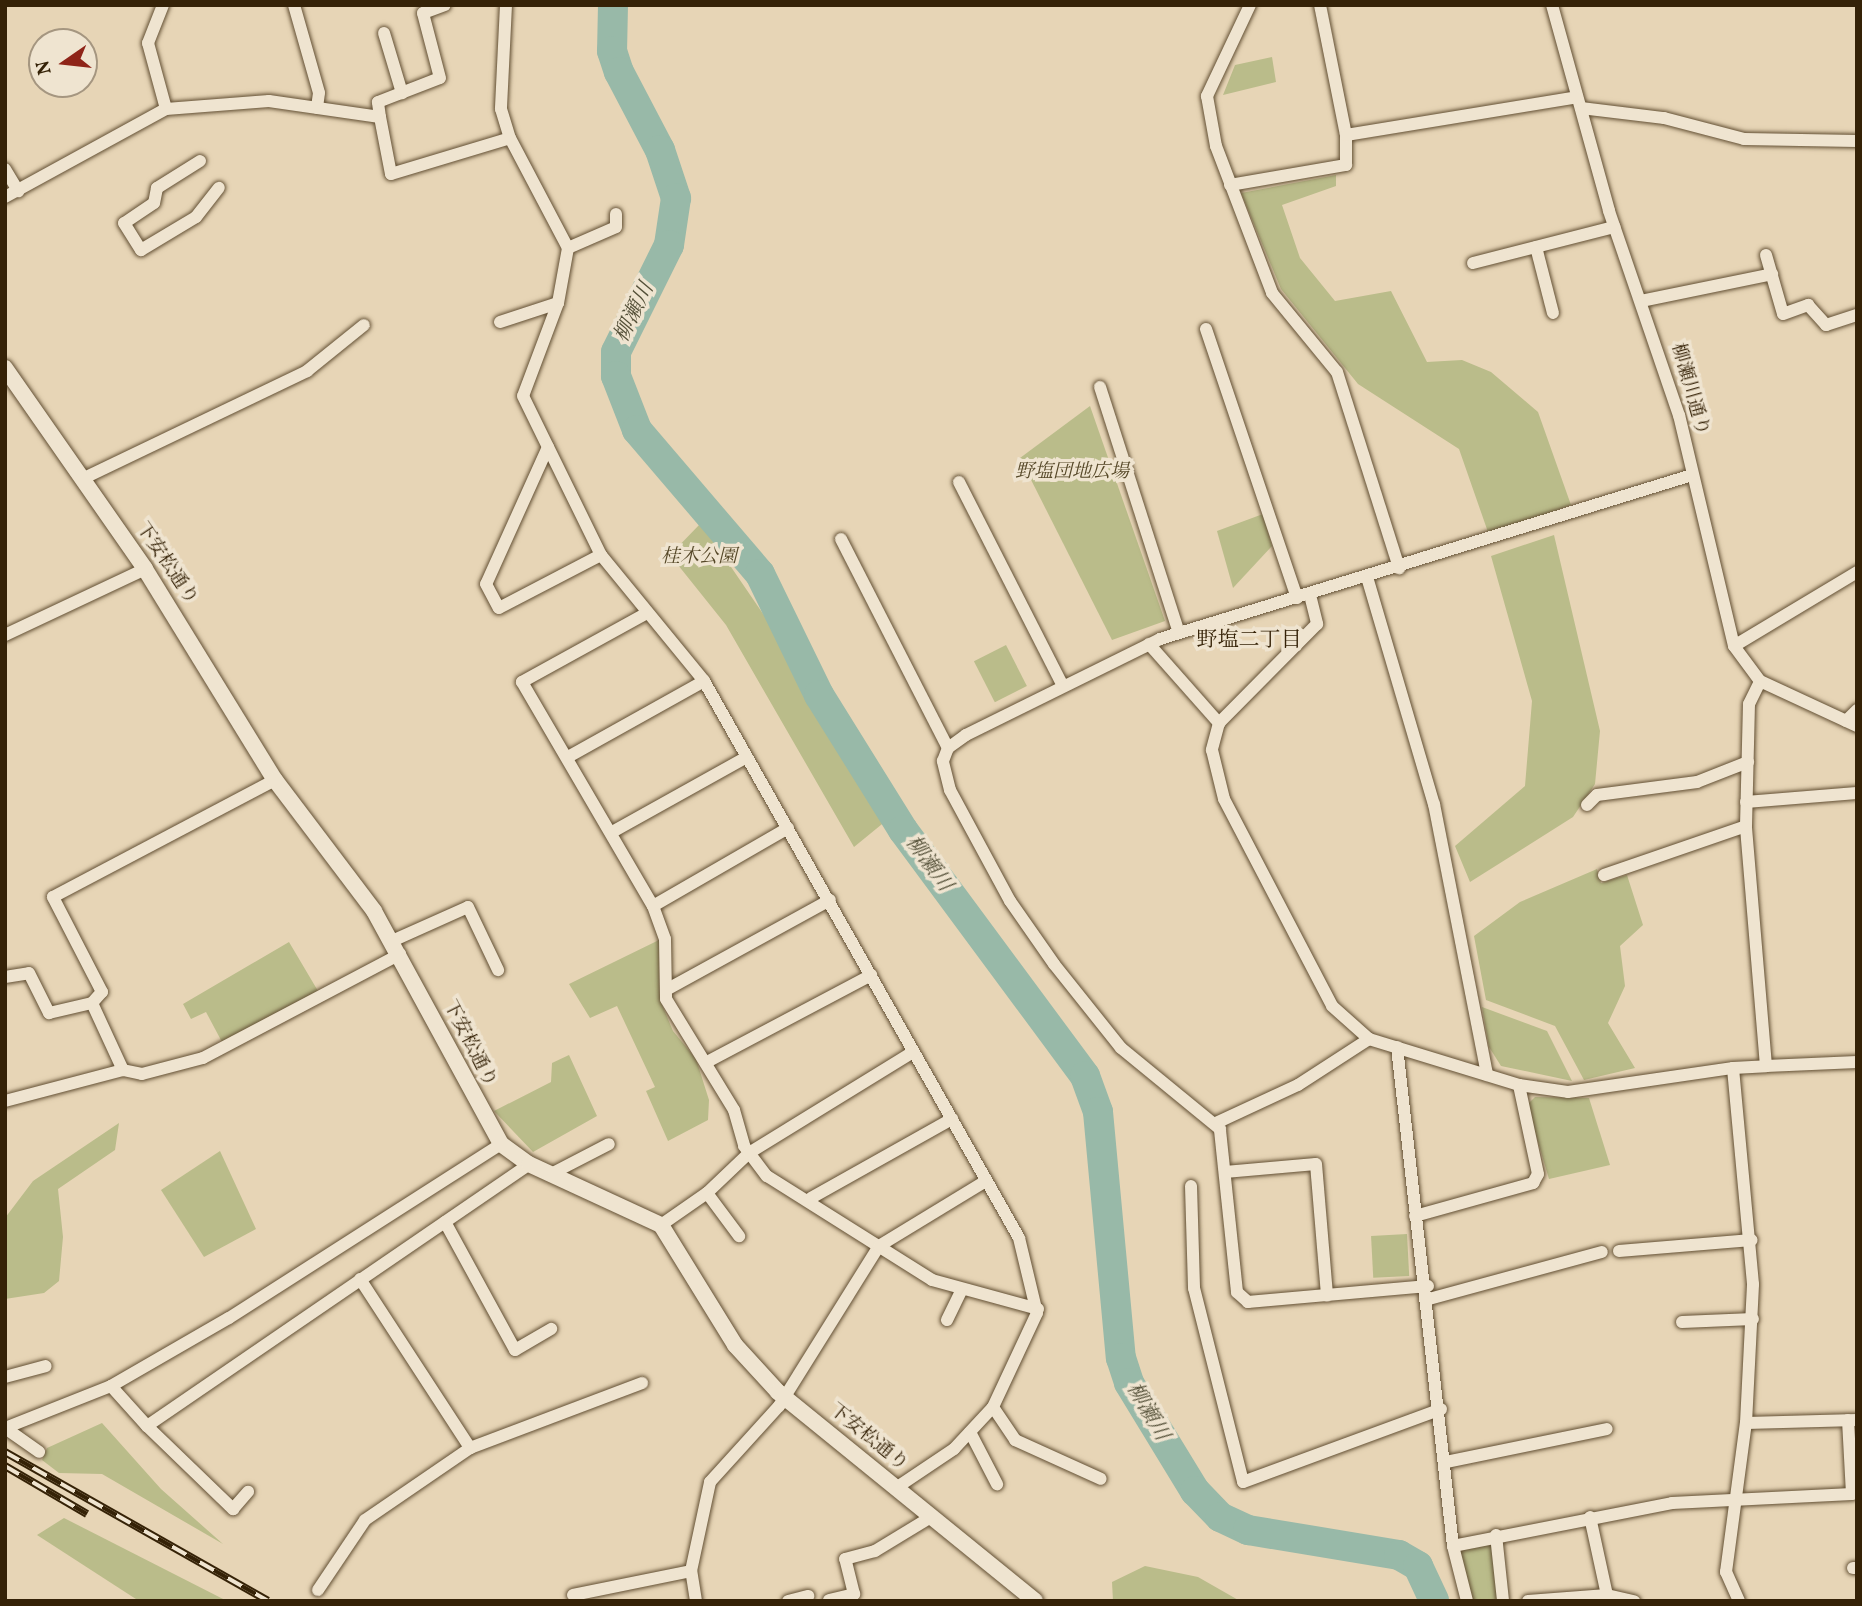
<!DOCTYPE html>
<meta charset="utf-8">
<style>
body{margin:0}
#map{position:relative;width:1862px;height:1606px;overflow:hidden;background:#e7d5b6;font-family:Vollkorn,"Noto Serif JP",serif}
div>[style]{position:absolute}
[style*='--x']{left:calc(var(--x)*1px);top:calc(var(--y)*1px);width:calc(var(--w)*1px);rotate:calc(var(--a)*1deg)}
.green>*{inset:0;background:#babc8a;transform-origin:0 0}
.river>*{height:30px;margin:-15px;padding:0 15px;transform-origin:15px;border-radius:15px;background:#98b9a8}
.roads{filter:drop-shadow(0 0 2px #624f33) drop-shadow(0 0 2px #624f33)}
.minor>*{height:12px;margin:-6px;padding:0 6px;transform-origin:6px;border-radius:6px;background:#efe4d0}
.tertiary>*{height:16px;margin:-8px;padding:0 8px;transform-origin:8px;border-radius:8px;background:#efe4d0}
.rail>*{height:8px;margin-top:-4px;transform-origin:0;background:repeating-linear-gradient(90deg,#efe4d0 0 16px,#352207 0 32px);box-sizing:border-box;border-block:2px solid #352207}
span{translate:-50% -50%;white-space:nowrap;text-align:center;line-height:1.15;-webkit-text-stroke:7px #efe4d0;paint-order:stroke}
.street-label{font-size:19px;color:#352207}
.park-label{font-size:19px;color:#564828;font-style:italic}
.water-label{font-size:21px;color:#534f37;font-style:italic}
.neighbourhood-label{font-size:21px;color:#352207}
.frame{position:absolute;inset:0;border:7px solid #352207;pointer-events:none}
.north{position:absolute;left:28px;top:28px;width:70px;height:70px;box-sizing:border-box;background:#efe4d0;border:2px solid #a59680;border-radius:50%;rotate:256deg;font-size:19px;font-weight:700;line-height:28px;text-align:center;color:#352207}
.north::after{content:'';display:block;margin:auto;width:24px;height:32px;background:#8f2418;clip-path:polygon(50% 0,100% 100%,50% 72%,0 100%)}
</style>
<div id="map">
<div class="green">
<div style="clip-path:polygon(1272px 57px,1276px 82px,1223px 95px,1235px 65px)"></div>
<div style="clip-path:polygon(1336px 175px,1336px 186px,1282px 205px,1300px 258px,1335px 301px,1391px 291px,1427px 362px,1462px 360px,1491px 372px,1538px 412px,1571px 505px,1489px 535px,1459px 449px,1358px 384px,1281px 289px,1241px 193px)"></div>
<div style="clip-path:polygon(1090px 406px,1165px 621px,1112px 640px,1020px 458px)"></div>
<div style="clip-path:polygon(1263px 514px,1272px 546px,1233px 588px,1217px 531px)"></div>
<div style="clip-path:polygon(701px 523px,781px 640px,887px 820px,854px 847px,726px 625px,670px 555px)"></div>
<div style="clip-path:polygon(1554px 535px,1600px 731px,1595px 784px,1573px 817px,1470px 882px,1455px 846px,1525px 786px,1532px 701px,1491px 556px)"></div>
<div style="left:1006px;top:645px;width:46px;height:36px;rotate:63deg"></div>
<div style="clip-path:polygon(1597px 869px,1601px 883px,1627px 875px,1643px 925px,1620px 946px,1625px 986px,1608px 1023px,1635px 1068px,1584px 1080px,1555px 1026px,1486px 1000px,1474px 936px,1520px 902px)"></div>
<div style="clip-path:polygon(659px 940px,660px 1000px,673px 1031px,696px 1059px,709px 1100px,708px 1120px,668px 1141px,646px 1091px,655px 1087px,617px 1006px,590px 1018px,569px 984px)"></div>
<div style="clip-path:polygon(289px 942px,318px 991px,222px 1042px,206px 1012px,191px 1019px,183px 1004px)"></div>
<div style="clip-path:polygon(1482px 1007px,1547px 1031px,1572px 1081px,1501px 1066px,1489px 1047px)"></div>
<div style="clip-path:polygon(569px 1055px,597px 1116px,533px 1152px,494px 1111px,551px 1082px,552px 1063px)"></div>
<div style="clip-path:polygon(1535px 1097px,1589px 1098px,1610px 1165px,1549px 1179px,1527px 1105px)"></div>
<div style="clip-path:polygon(119px 1123px,115px 1150px,58px 1189px,63px 1237px,59px 1281px,44px 1293px,5px 1299px,5px 1218px,33px 1181px)"></div>
<div style="clip-path:polygon(220px 1151px,256px 1229px,204px 1257px,161px 1190px)"></div>
<div style="left:1407px;top:1234px;width:42px;height:36px;rotate:87deg"></div>
<div style="clip-path:polygon(102px 1423px,161px 1489px,223px 1544px,102px 1474px,59px 1473px,42px 1460px,47px 1448px)"></div>
<div style="clip-path:polygon(64px 1518px,227px 1601px,139px 1601px,37px 1535px)"></div>
<div style="clip-path:polygon(1496px 1535px,1503px 1601px,1467px 1601px,1453px 1546px)"></div>
<div style="clip-path:polygon(1145px 1566px,1198px 1577px,1240px 1601px,1113px 1601px,1112px 1582px)"></div>
</div>
<div class="river">
<div style="--x:613;--y:5;--w:46;--a:91.2"></div>
<div style="--x:612;--y:51;--w:22;--a:72"></div>
<div style="--x:619;--y:72;--w:88;--a:62.3"></div>
<div style="--x:660;--y:150;--w:51;--a:71.6"></div>
<div style="--x:676;--y:198;--w:48;--a:98.5"></div>
<div style="--x:669;--y:245;--w:119;--a:116.4"></div>
<div style="--x:616;--y:352;--w:24;--a:90"></div>
<div style="--x:616;--y:376;--w:58;--a:68.7"></div>
<div style="--x:637;--y:430;--w:189;--a:49.5"></div>
<div style="--x:760;--y:574;--w:135;--a:64"></div>
<div style="--x:819;--y:695;--w:159;--a:58.1"></div>
<div style="--x:903;--y:830;--w:306;--a:53.5"></div>
<div style="--x:1085;--y:1076;--w:38;--a:70"></div>
<div style="--x:1098;--y:1112;--w:247;--a:84.7"></div>
<div style="--x:1121;--y:1358;--w:26;--a:72"></div>
<div style="--x:1129;--y:1383;--w:127;--a:58.6"></div>
<div style="--x:1195;--y:1491;--w:36;--a:46"></div>
<div style="--x:1220;--y:1517;--w:31;--a:25"></div>
<div style="--x:1248;--y:1530;--w:153;--a:9.4"></div>
<div style="--x:1399;--y:1555;--w:22;--a:30"></div>
<div style="--x:1418;--y:1566;--w:38;--a:65"></div>
</div>
<div class="roads">
<div class="minor">
<div style="--x:163;--y:5;--w:41;--a:111.5"></div>
<div style="--x:148;--y:43;--w:68;--a:74.7"></div>
<div style="--x:294;--y:5;--w:91;--a:74.1"></div>
<div style="--x:319;--y:93;--w:15;--a:98"></div>
<div style="--x:506;--y:5;--w:104;--a:92.8"></div>
<div style="--x:501;--y:109;--w:30;--a:73"></div>
<div style="--x:510;--y:138;--w:124;--a:62.2"></div>
<div style="--x:568;--y:248;--w:56;--a:100.3"></div>
<div style="--x:558;--y:303;--w:99;--a:110.6"></div>
<div style="--x:523;--y:396;--w:177;--a:63.9"></div>
<div style="--x:601;--y:555;--w:163;--a:50.7"></div>
<div style="--x:704;--y:681;--w:640;--a:60.51"></div>
<div style="--x:1019;--y:1238;--w:77;--a:76.5"></div>
<div style="--x:1037;--y:1313;--w:104;--a:115.1"></div>
<div style="--x:993;--y:1407;--w:57;--a:132.9"></div>
<div style="--x:954;--y:1449;--w:70;--a:146.1"></div>
<div style="--x:1250;--y:5;--w:101;--a:115.3"></div>
<div style="--x:1207;--y:96;--w:51;--a:79.8"></div>
<div style="--x:1216;--y:146;--w:157;--a:69.1"></div>
<div style="--x:1272;--y:293;--w:102;--a:50.6"></div>
<div style="--x:1337;--y:372;--w:206;--a:72.4"></div>
<div style="--x:1320;--y:5;--w:133;--a:78.7"></div>
<div style="--x:1552;--y:5;--w:214;--a:74.5"></div>
<div style="--x:1609;--y:211;--w:216;--a:71.1"></div>
<div style="--x:1679;--y:415;--w:237;--a:76.6"></div>
<div style="--x:1734;--y:646;--w:44;--a:53.4"></div>
<div style="--x:1760;--y:681;--w:107;--a:24.9"></div>
<div style="--x:384;--y:33;--w:63;--a:73.3"></div>
<div style="--x:1581;--y:108;--w:84;--a:6.9"></div>
<div style="--x:1664;--y:118;--w:83;--a:14.7"></div>
<div style="--x:1744;--y:139;--w:113;--a:1"></div>
<div style="--x:380;--y:117;--w:15;--a:-98"></div>
<div style="--x:378;--y:102;--w:66;--a:-21.2"></div>
<div style="--x:440;--y:78;--w:67;--a:-104.7"></div>
<div style="--x:423;--y:13;--w:23;--a:-20"></div>
<div style="--x:200;--y:161;--w:51;--a:147.9"></div>
<div style="--x:157;--y:188;--w:15;--a:101"></div>
<div style="--x:154;--y:203;--w:36;--a:146"></div>
<div style="--x:124;--y:223;--w:32;--a:58"></div>
<div style="--x:141;--y:250;--w:64;--a:-31"></div>
<div style="--x:196;--y:217;--w:37;--a:-52"></div>
<div style="--x:5;--y:169;--w:26;--a:59"></div>
<div style="--x:1230;--y:185;--w:118;--a:-9.8"></div>
<div style="--x:1346;--y:165;--w:30;--a:-90"></div>
<div style="--x:1346;--y:135;--w:234;--a:-9.3"></div>
<div style="--x:5;--y:197;--w:183;--a:-28.7"></div>
<div style="--x:166;--y:109;--w:103;--a:-4.4"></div>
<div style="--x:269;--y:101;--w:112;--a:8.2"></div>
<div style="--x:380;--y:117;--w:58;--a:79.1"></div>
<div style="--x:391;--y:174;--w:124;--a:-16.8"></div>
<div style="--x:1536;--y:247;--w:68;--a:75.6"></div>
<div style="--x:568;--y:248;--w:52;--a:-23.6"></div>
<div style="--x:616;--y:227;--w:13;--a:-90"></div>
<div style="--x:1766;--y:255;--w:61;--a:73.9"></div>
<div style="--x:1783;--y:314;--w:27;--a:-20"></div>
<div style="--x:1808;--y:305;--w:27;--a:48"></div>
<div style="--x:1826;--y:325;--w:33;--a:-18"></div>
<div style="--x:1473;--y:263;--w:146;--a:-14.3"></div>
<div style="--x:1641;--y:301;--w:134;--a:-11.6"></div>
<div style="--x:500;--y:322;--w:61;--a:-18.1"></div>
<div style="--x:1206;--y:329;--w:284;--a:71.3"></div>
<div style="--x:1100;--y:387;--w:258;--a:72.2"></div>
<div style="--x:548;--y:447;--w:150;--a:114.3"></div>
<div style="--x:486;--y:584;--w:27;--a:62"></div>
<div style="--x:499;--y:608;--w:115;--a:-27.5"></div>
<div style="--x:82;--y:479;--w:250;--a:-25.6"></div>
<div style="--x:307;--y:371;--w:73;--a:-38.9"></div>
<div style="--x:959;--y:482;--w:227;--a:63"></div>
<div style="--x:841;--y:539;--w:235;--a:62.9"></div>
<div style="--x:1367;--y:577;--w:237;--a:73.6"></div>
<div style="--x:1434;--y:804;--w:276;--a:78.9"></div>
<div style="--x:1310;--y:595;--w:30;--a:76"></div>
<div style="--x:1317;--y:624;--w:139;--a:134.7"></div>
<div style="--x:1219;--y:723;--w:28;--a:105"></div>
<div style="--x:1212;--y:750;--w:50;--a:76.2"></div>
<div style="--x:1224;--y:799;--w:233;--a:62.4"></div>
<div style="--x:1332;--y:1006;--w:50;--a:41.7"></div>
<div style="--x:1369;--y:1039;--w:157;--a:17"></div>
<div style="--x:1519;--y:1085;--w:49;--a:8.1"></div>
<div style="--x:1568;--y:1092;--w:167;--a:-8.3"></div>
<div style="--x:647;--y:613;--w:143;--a:151.1"></div>
<div style="--x:522;--y:682;--w:259;--a:59.7"></div>
<div style="--x:653;--y:906;--w:35;--a:70"></div>
<div style="--x:665;--y:939;--w:60;--a:89"></div>
<div style="--x:666;--y:999;--w:130;--a:58.5"></div>
<div style="--x:734;--y:1110;--w:37;--a:74"></div>
<div style="--x:744;--y:1146;--w:38;--a:53"></div>
<div style="--x:767;--y:1176;--w:195;--a:32.2"></div>
<div style="--x:932;--y:1280;--w:110;--a:15.3"></div>
<div style="--x:5;--y:635;--w:155;--a:-25.2"></div>
<div style="--x:1149;--y:644;--w:106;--a:48.5"></div>
<div style="--x:1734;--y:646;--w:144;--a:-31"></div>
<div style="--x:1846;--y:721;--w:16;--a:-45"></div>
<div style="--x:568;--y:757;--w:156;--a:-29.2"></div>
<div style="--x:1746;--y:802;--w:111;--a:-4.6"></div>
<div style="--x:1587;--y:805;--w:14;--a:-45"></div>
<div style="--x:1597;--y:795;--w:101;--a:-7.4"></div>
<div style="--x:1697;--y:782;--w:55;--a:-21.4"></div>
<div style="--x:614;--y:831;--w:152;--a:-29.1"></div>
<div style="--x:1604;--y:875;--w:150;--a:-19"></div>
<div style="--x:653;--y:906;--w:156;--a:-30"></div>
<div style="--x:392;--y:941;--w:83;--a:-24.1"></div>
<div style="--x:468;--y:907;--w:70;--a:64.5"></div>
<div style="--x:5;--y:977;--w:24;--a:-9"></div>
<div style="--x:29;--y:973;--w:45;--a:63.4"></div>
<div style="--x:49;--y:1013;--w:44;--a:-13.1"></div>
<div style="--x:92;--y:1003;--w:74;--a:65.2"></div>
<div style="--x:666;--y:990;--w:187;--a:-28.8"></div>
<div style="--x:92;--y:1003;--w:15;--a:-48"></div>
<div style="--x:102;--y:992;--w:107;--a:-117.3"></div>
<div style="--x:53;--y:897;--w:251;--a:-27.8"></div>
<div style="--x:1397;--y:1047;--w:502;--a:83.6"></div>
<div style="--x:1453;--y:1546;--w:223;--a:-11.1"></div>
<div style="--x:1672;--y:1503;--w:180;--a:-2.9"></div>
<div style="--x:1852;--y:1494;--w:74;--a:-93.1"></div>
<div style="--x:707;--y:1062;--w:186;--a:-27.9"></div>
<div style="--x:1766;--y:1066;--w:91;--a:-2.5"></div>
<div style="--x:5;--y:1101;--w:122;--a:-14.7"></div>
<div style="--x:123;--y:1070;--w:19;--a:12"></div>
<div style="--x:142;--y:1074;--w:63;--a:-14.7"></div>
<div style="--x:203;--y:1058;--w:223;--a:-27.8"></div>
<div style="--x:1216;--y:1123;--w:90;--a:-24.9"></div>
<div style="--x:1298;--y:1085;--w:85;--a:-32.9"></div>
<div style="--x:1225;--y:1172;--w:91;--a:-5"></div>
<div style="--x:1316;--y:1164;--w:132;--a:85.2"></div>
<div style="--x:551;--y:1174;--w:65;--a:-27.3"></div>
<div style="--x:1191;--y:1186;--w:102;--a:88.3"></div>
<div style="--x:1194;--y:1288;--w:200;--a:75.8"></div>
<div style="--x:1243;--y:1482;--w:211;--a:-20.2"></div>
<div style="--x:707;--y:1193;--w:54;--a:53.3"></div>
<div style="--x:811;--y:1198;--w:162;--a:-29.3"></div>
<div style="--x:1415;--y:1216;--w:123;--a:-15.6"></div>
<div style="--x:1533;--y:1183;--w:10;--a:-61"></div>
<div style="--x:1538;--y:1174;--w:91;--a:-102.1"></div>
<div style="--x:445;--y:1222;--w:146;--a:61.3"></div>
<div style="--x:515;--y:1350;--w:42;--a:-30.3"></div>
<div style="--x:661;--y:1225;--w:56;--a:-34.8"></div>
<div style="--x:707;--y:1193;--w:58;--a:-43.6"></div>
<div style="--x:749;--y:1153;--w:193;--a:-31.6"></div>
<div style="--x:1619;--y:1251;--w:133;--a:-4.7"></div>
<div style="--x:360;--y:1279;--w:202;--a:56.9"></div>
<div style="--x:1428;--y:1286;--w:181;--a:174.9"></div>
<div style="--x:1248;--y:1302;--w:15;--a:-138"></div>
<div style="--x:1237;--y:1292;--w:164;--a:-96"></div>
<div style="--x:1220;--y:1129;--w:128;--a:-140.7"></div>
<div style="--x:1121;--y:1048;--w:107;--a:-128.6"></div>
<div style="--x:1054;--y:964;--w:77;--a:-124.9"></div>
<div style="--x:1010;--y:901;--w:126;--a:-118.4"></div>
<div style="--x:950;--y:790;--w:30;--a:-104"></div>
<div style="--x:943;--y:761;--w:14;--a:-69"></div>
<div style="--x:948;--y:748;--w:22;--a:-36"></div>
<div style="--x:966;--y:735;--w:216;--a:-26.3"></div>
<div style="--x:1160;--y:639;--w:557;--a:-17.13"></div>
<div style="--x:1429;--y:1299;--w:179;--a:-15.2"></div>
<div style="--x:947;--y:1320;--w:34;--a:-64"></div>
<div style="--x:1682;--y:1322;--w:71;--a:-2.4"></div>
<div style="--x:5;--y:1377;--w:42;--a:-15"></div>
<div style="--x:111;--y:1386;--w:54;--a:48"></div>
<div style="--x:147;--y:1426;--w:463;--a:-34.4"></div>
<div style="--x:993;--y:1407;--w:40;--a:56"></div>
<div style="--x:1015;--y:1440;--w:94;--a:24.4"></div>
<div style="--x:1746;--y:1423;--w:111;--a:-1.5"></div>
<div style="--x:147;--y:1426;--w:120;--a:44"></div>
<div style="--x:233;--y:1509;--w:23;--a:-49"></div>
<div style="--x:5;--y:1428;--w:114;--a:-21.6"></div>
<div style="--x:111;--y:1386;--w:136;--a:-30"></div>
<div style="--x:229;--y:1318;--w:323;--a:-32.6"></div>
<div style="--x:8;--y:1430;--w:38;--a:35"></div>
<div style="--x:970;--y:1432;--w:59;--a:62.6"></div>
<div style="--x:1446;--y:1462;--w:164;--a:-11.6"></div>
<div style="--x:1590;--y:1517;--w:80;--a:77.7"></div>
<div style="--x:1496;--y:1535;--w:66;--a:83.9"></div>
<div style="--x:1453;--y:1546;--w:57;--a:75.7"></div>
<div style="--x:1853;--y:1568;--w:4;--a:0"></div>
<div style="--x:318;--y:1590;--w:84;--a:-56.1"></div>
<div style="--x:365;--y:1520;--w:127;--a:-34.4"></div>
<div style="--x:470;--y:1448;--w:184;--a:-20.7"></div>
<div style="--x:573;--y:1595;--w:120;--a:-11.5"></div>
<div style="--x:829;--y:1600;--w:26;--a:-13"></div>
<div style="--x:854;--y:1594;--w:36;--a:-104"></div>
<div style="--x:845;--y:1559;--w:31;--a:-15"></div>
<div style="--x:875;--y:1551;--w:66;--a:-31.3"></div>
<div style="--x:696;--y:1601;--w:30;--a:-99"></div>
<div style="--x:691;--y:1571;--w:91;--a:-77.9"></div>
<div style="--x:710;--y:1482;--w:103;--a:-47.8"></div>
<div style="--x:779;--y:1406;--w:189;--a:-58"></div>
<div style="--x:879;--y:1246;--w:125;--a:-31.3"></div>
<div style="--x:788;--y:1601;--w:21;--a:-14"></div>
<div style="--x:1528;--y:1601;--w:79;--a:-4.3"></div>
<div style="--x:1607;--y:1595;--w:28;--a:13"></div>
<div style="--x:1739;--y:1601;--w:32;--a:-114"></div>
<div style="--x:1726;--y:1572;--w:150;--a:-82.4"></div>
<div style="--x:1746;--y:1423;--w:139;--a:-87.1"></div>
<div style="--x:1753;--y:1284;--w:217;--a:-95.3"></div>
<div style="--x:1733;--y:1068;--w:33;--a:-3"></div>
<div style="--x:1766;--y:1066;--w:241;--a:-94.8"></div>
<div style="--x:1746;--y:826;--w:122;--a:-88.6"></div>
<div style="--x:1749;--y:704;--w:25;--a:-64"></div>
</div>
<div class="tertiary">
<div style="--x:5;--y:368;--w:245;--a:55.1"></div>
<div style="--x:145;--y:569;--w:248;--a:58.4"></div>
<div style="--x:275;--y:780;--w:164;--a:52.9"></div>
<div style="--x:374;--y:911;--w:265;--a:61.4"></div>
<div style="--x:501;--y:1144;--w:34;--a:36"></div>
<div style="--x:529;--y:1164;--w:145;--a:24.8"></div>
<div style="--x:661;--y:1225;--w:141;--a:58.3"></div>
<div style="--x:735;--y:1345;--w:64;--a:47.5"></div>
<div style="--x:778;--y:1392;--w:331;--a:39.1"></div>
</div>
</div>
<div class="rail">
<div style="--x:5;--y:1452;--w:302;--a:29.5"></div>
<div style="--x:5;--y:1466;--w:95;--a:30.3"></div>
</div>
<div class="street-label">
<span style="left:1689px;top:390px;rotate:74deg">柳瀬川通り</span>
<span style="left:166px;top:564px;rotate:56deg">下安松通り</span>
<span style="left:469px;top:1044px;rotate:63deg">下安松通り</span>
<span style="left:868px;top:1438px;rotate:39deg">下安松通り</span>
</div>
<div class="park-label">
<span style="left:1072px;top:473px">野塩団地広場</span>
<span style="left:699px;top:558px">桂木公園</span>
</div>
<div class="water-label">
<span style="left:635px;top:313px;rotate:-64deg">柳瀬川</span>
<span style="left:928px;top:864px;rotate:54deg">柳瀬川</span>
<span style="left:1147px;top:1412px;rotate:60deg">柳瀬川</span>
</div>
<div class="neighbourhood-label">
<span style="left:1249px;top:641px">野塩二丁目</span>
</div>
<div class="frame"></div>
<div class="north">N</div>
</div>
